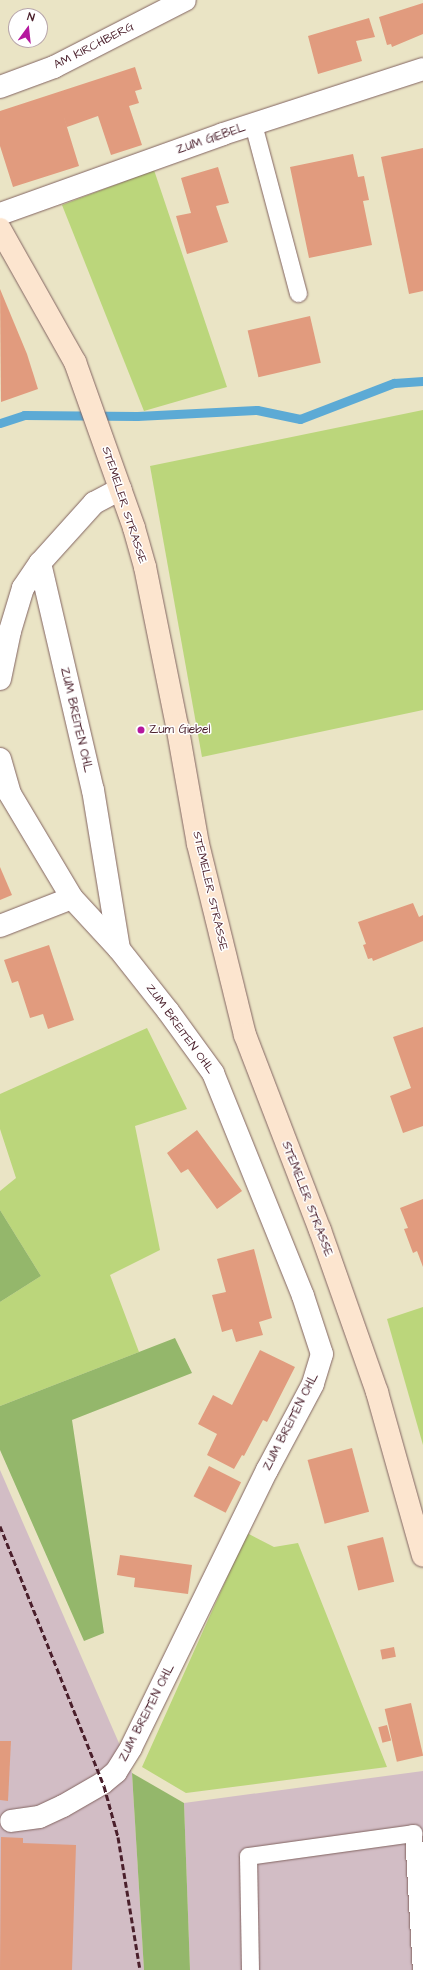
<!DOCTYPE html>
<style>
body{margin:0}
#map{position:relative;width:423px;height:1970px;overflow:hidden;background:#eae4c5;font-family:"Architects Daughter",sans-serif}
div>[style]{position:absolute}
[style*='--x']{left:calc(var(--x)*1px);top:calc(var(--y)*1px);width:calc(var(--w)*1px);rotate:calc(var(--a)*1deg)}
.industrial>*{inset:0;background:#d2bdc5}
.green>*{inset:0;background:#bbd67b}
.forest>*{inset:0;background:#94b76b}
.stream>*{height:9px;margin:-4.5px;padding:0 4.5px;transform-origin:4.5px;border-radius:4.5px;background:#5caad5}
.building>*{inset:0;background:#e19b7e;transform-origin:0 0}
.roads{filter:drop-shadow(0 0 1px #826461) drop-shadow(0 0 1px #826461)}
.lane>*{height:17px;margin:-8.5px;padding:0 8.5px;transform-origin:8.5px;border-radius:8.5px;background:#fff}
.street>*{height:22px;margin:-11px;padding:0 11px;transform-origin:11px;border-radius:11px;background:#fff}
.secondary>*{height:22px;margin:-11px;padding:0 11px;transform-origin:11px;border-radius:11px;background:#fce5cf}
.rail>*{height:3px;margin-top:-1.5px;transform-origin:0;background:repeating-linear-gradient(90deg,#4a1f2b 0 6px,transparent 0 9px)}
.dots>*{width:11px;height:11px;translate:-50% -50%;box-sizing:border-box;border:2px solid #fff;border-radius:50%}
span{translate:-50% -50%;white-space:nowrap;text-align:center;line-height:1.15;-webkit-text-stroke:3px #fff;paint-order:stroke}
.street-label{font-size:12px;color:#4a1f2b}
.poi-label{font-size:12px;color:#4a1f2b}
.left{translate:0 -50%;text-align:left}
.north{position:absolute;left:8px;top:8px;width:40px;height:40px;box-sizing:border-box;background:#fff;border:1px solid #b7a5aa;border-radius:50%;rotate:15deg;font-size:11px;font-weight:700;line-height:16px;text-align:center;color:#4a1f2b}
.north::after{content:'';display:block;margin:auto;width:14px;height:18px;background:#b5179e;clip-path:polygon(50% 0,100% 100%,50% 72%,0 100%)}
</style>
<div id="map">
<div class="industrial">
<div style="clip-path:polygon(0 1470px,132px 1773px,144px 1970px,0 1970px)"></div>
<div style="clip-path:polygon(423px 1771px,423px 1970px,190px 1970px,184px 1803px)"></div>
</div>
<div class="green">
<div style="clip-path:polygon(154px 170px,227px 387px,144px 411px,62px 205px)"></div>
<div style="clip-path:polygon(423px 410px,423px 710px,202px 757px,150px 466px)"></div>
<div style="clip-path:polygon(147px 1028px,187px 1109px,135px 1126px,160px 1250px,110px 1275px,139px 1352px,0 1406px,0 1302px,41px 1276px,0 1210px,0 1191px,16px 1178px,0 1129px,0 1094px)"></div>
<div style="clip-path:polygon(423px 1307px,423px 1445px,387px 1319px)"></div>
<div style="clip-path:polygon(247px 1533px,274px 1547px,298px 1543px,387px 1767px,186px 1793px,142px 1767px)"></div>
</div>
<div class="forest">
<div style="clip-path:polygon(0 1210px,41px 1276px,0 1302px)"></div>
<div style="clip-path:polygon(175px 1338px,192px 1373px,72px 1420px,104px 1633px,84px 1641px,0 1450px,0 1406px)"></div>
<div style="clip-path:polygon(132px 1773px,184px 1803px,190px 1970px,144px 1970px)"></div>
</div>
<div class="stream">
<div style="--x:0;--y:423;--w:25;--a:-18"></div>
<div style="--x:24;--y:415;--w:113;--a:0.5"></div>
<div style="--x:137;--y:416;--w:120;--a:-2.9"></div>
<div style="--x:257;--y:410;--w:44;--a:11.8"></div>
<div style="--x:300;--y:419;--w:101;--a:-21"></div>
<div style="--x:394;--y:383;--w:29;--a:-4"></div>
</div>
<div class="building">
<div style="clip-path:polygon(423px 3px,423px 34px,392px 47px,391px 44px,387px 45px,379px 17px)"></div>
<div style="clip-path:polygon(369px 18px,375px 37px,356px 41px,362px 61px,318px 74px,308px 36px)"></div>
<div style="clip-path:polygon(135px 67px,142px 89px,135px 91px,139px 103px,129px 106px,142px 145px,111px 155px,98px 116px,67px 127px,62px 111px,79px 166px,13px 187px,0 146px,0 111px)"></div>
<div style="clip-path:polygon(423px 148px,423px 291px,409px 294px,381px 157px)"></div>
<div style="clip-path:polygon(353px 154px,358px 177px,364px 176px,369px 200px,363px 201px,372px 245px,309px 258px,290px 167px)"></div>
<div style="clip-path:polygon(218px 167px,229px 203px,216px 206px,228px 242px,187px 254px,176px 216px,191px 213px,181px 178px)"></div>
<div style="clip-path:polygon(0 289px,27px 354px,38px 389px,1px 402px)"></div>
<div style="left:310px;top:316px;width:48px;height:64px;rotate:77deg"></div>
<div style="clip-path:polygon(0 867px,12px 895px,0 900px)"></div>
<div style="clip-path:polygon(413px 903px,419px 917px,423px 915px,423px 941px,373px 961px,372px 958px,368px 959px,363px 945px,366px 944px,358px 922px)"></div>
<div style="clip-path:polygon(49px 945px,74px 1020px,48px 1029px,43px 1014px,30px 1018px,18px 981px,12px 983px,4px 960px)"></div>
<div style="clip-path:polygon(423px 1027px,423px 1126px,403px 1133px,390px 1096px,411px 1088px,393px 1037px)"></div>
<div style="clip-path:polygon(197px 1130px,242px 1191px,217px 1209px,188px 1169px,181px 1173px,167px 1153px)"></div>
<div style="clip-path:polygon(423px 1199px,423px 1267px,417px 1251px,413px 1253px,404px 1229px,408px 1228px,400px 1208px)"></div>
<div style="clip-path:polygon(254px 1249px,272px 1318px,259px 1322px,263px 1335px,236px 1342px,232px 1329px,222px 1332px,212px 1295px,226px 1292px,217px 1259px)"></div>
<div style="clip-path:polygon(260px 1350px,295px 1367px,267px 1422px,263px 1420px,244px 1456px,242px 1455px,234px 1469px,207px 1455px,217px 1434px,198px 1424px,213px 1395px,232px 1405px)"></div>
<div style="left:352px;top:1448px;width:66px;height:46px;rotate:75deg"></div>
<div style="left:209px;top:1466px;width:36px;height:34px;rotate:27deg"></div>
<div style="left:383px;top:1537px;width:46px;height:37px;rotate:76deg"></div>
<div style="clip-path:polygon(120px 1555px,192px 1565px,188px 1594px,134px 1587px,135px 1578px,117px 1575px)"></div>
<div style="left:394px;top:1647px;width:10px;height:14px;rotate:79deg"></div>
<div style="left:411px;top:1703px;width:54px;height:27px;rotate:77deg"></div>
<div style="left:387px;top:1725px;width:16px;height:9px;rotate:75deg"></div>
<div style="clip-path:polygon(0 1741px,11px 1741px,8px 1801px,0 1800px)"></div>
<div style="clip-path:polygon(1px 1837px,23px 1838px,23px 1843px,76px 1845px,72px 1970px,0 1970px)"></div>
</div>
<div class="roads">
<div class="lane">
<div style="--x:253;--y:124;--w:175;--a:75.1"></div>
<div style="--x:250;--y:1970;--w:114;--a:-91"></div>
<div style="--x:248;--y:1856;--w:167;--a:-7.9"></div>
<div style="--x:413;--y:1833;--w:137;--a:86.7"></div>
</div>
<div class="street">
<div style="--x:0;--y:87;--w:58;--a:-20.3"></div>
<div style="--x:54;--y:67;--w:147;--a:-27.1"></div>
<div style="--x:0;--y:214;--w:237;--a:-19.7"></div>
<div style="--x:223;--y:134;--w:210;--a:-18"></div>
<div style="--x:40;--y:563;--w:233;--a:76.9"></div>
<div style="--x:93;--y:790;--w:161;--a:80.7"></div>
<div style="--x:0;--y:679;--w:49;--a:-78.2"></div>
<div style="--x:10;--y:631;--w:45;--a:-73.2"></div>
<div style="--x:23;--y:588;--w:30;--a:-56"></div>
<div style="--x:40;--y:563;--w:81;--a:-48"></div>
<div style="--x:94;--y:503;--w:30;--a:-28"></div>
<div style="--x:0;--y:759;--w:36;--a:74"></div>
<div style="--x:10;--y:794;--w:121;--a:59.2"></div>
<div style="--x:72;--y:898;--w:69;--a:47.3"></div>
<div style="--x:119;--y:949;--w:79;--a:51.7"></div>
<div style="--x:168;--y:1011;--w:77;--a:54"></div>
<div style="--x:213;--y:1073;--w:240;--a:68"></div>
<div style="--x:303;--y:1296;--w:61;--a:71.9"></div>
<div style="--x:322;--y:1354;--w:31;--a:107"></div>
<div style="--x:313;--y:1384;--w:98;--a:118.1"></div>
<div style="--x:267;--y:1470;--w:309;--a:116.1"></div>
<div style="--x:131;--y:1748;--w:28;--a:122"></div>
<div style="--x:116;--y:1772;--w:17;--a:140"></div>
<div style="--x:103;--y:1783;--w:46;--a:150.1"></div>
<div style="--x:63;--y:1806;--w:26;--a:155"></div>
<div style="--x:39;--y:1817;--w:28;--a:172"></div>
<div style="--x:0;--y:926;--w:77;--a:-21.3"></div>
</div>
<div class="secondary">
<div style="--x:0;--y:229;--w:153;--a:60.6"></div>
<div style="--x:75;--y:362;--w:176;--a:70.4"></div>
<div style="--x:134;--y:528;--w:41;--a:74.2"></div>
<div style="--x:145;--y:567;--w:161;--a:78.6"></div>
<div style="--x:177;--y:725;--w:121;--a:80"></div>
<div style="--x:198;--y:844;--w:197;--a:76.2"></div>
<div style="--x:245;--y:1035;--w:209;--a:69"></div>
<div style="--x:320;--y:1230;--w:172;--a:70.6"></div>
<div style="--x:377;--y:1392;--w:170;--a:74.3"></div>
</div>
</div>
<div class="rail">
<div style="--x:0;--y:1526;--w:280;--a:68.2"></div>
<div style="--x:104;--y:1786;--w:53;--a:74.6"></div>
<div style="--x:118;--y:1837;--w:135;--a:80.6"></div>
</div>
<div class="dots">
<div style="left:141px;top:730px;background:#b5179e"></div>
</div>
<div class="street-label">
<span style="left:94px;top:46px;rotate:-27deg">AM KIRCHBERG</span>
<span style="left:211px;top:139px;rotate:-19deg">ZUM GIEBEL</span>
<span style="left:124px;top:505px;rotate:72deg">STEMELER STRASSE</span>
<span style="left:76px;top:720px;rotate:77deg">ZUM BREITEN OHL</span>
<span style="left:210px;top:891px;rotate:77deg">STEMELER STRASSE</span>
<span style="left:180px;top:1029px;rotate:54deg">ZUM BREITEN OHL</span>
<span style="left:307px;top:1199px;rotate:69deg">STEMELER STRASSE</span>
<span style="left:291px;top:1422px;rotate:-63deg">ZUM BREITEN OHL</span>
<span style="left:147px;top:1713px;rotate:-63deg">ZUM BREITEN OHL</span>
</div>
<div class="poi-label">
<span class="left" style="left:149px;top:730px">Zum Giebel</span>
</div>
<div class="north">N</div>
</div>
